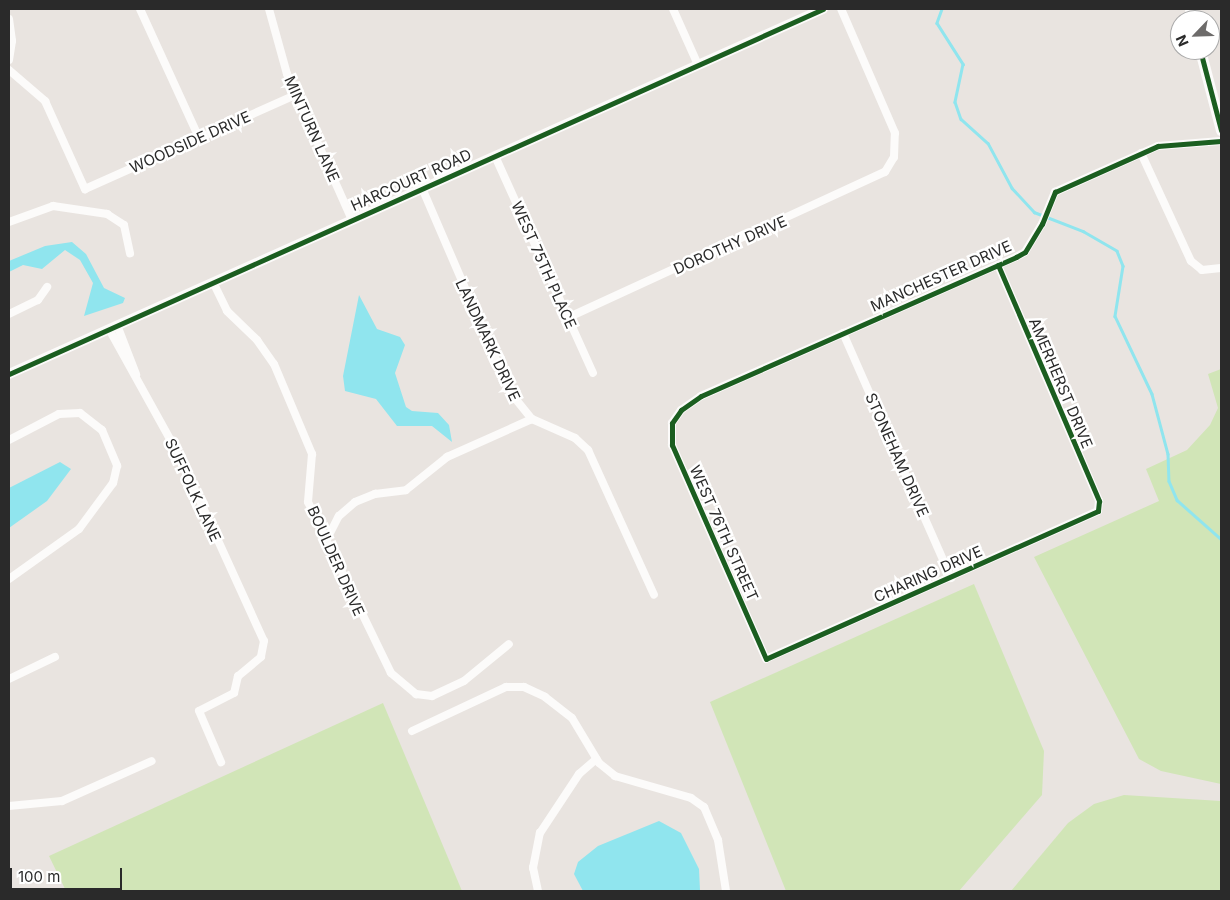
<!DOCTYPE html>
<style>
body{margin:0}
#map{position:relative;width:1230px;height:900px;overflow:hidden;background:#e9e4e0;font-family:Inter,sans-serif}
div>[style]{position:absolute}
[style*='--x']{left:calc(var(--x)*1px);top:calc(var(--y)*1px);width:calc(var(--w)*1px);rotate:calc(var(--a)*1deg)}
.green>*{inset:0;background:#d1e5b7}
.water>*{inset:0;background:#90e5ee}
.stream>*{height:2.5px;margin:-1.25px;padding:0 1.25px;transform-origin:1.25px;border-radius:1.25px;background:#90e5ee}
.minor>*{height:8px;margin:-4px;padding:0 4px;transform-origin:4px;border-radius:4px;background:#fcfbfa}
.tertiary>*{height:10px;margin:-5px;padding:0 5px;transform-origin:5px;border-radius:5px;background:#fcfbfa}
.secondary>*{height:11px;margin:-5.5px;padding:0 5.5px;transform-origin:5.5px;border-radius:5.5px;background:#fcfbfa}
.cycleway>*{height:5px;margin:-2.5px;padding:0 2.5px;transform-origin:2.5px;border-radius:2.5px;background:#1b5e20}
span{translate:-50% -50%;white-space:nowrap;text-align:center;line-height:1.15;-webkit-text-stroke:5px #fff;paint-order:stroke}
.street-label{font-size:15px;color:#2a2a2a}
.frame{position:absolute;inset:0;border:10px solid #2a2a2a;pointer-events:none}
.north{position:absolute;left:1170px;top:10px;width:50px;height:50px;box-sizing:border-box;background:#fff;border:1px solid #aaa;border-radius:50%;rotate:246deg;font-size:14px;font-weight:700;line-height:20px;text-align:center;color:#2a2a2a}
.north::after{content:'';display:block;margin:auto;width:18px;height:22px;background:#6d6b6a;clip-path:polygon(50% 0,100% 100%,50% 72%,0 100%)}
.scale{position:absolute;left:10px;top:868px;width:112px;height:22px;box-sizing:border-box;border:2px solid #2a2a2a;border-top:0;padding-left:6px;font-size:15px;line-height:18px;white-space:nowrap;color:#2a2a2a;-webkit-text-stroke:4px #fff;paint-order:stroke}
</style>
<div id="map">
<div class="green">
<div style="clip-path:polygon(1221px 369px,1221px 784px,1161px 771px,1139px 759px,1034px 557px,1159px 501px,1146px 469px,1187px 450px,1210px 425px,1218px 408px,1208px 374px)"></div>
<div style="clip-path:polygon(974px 584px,1044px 751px,1042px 795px,959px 891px,786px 891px,710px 702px)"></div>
<div style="clip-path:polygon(383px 703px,462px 891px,66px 891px,49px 856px)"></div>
<div style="clip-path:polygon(1124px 795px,1221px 801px,1221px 891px,1011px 891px,1068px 823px,1094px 804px)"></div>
</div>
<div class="water">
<div style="clip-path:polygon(72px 242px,86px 254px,104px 288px,125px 298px,123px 303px,84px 316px,93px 283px,80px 260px,65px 250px,42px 269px,23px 265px,9px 272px,9px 261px,45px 246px)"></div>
<div style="clip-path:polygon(359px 295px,377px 329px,400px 337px,405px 345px,395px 373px,406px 407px,412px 411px,438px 413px,449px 425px,452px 442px,432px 426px,397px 426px,376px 399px,345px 391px,343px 376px)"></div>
<div style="clip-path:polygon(60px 462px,71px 469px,47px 501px,9px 528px,9px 488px)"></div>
<div style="clip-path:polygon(659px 821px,681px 833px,699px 869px,700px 890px,583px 891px,574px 874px,578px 862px,598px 846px)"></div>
</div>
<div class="stream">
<div style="--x:942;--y:9;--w:15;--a:110"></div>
<div style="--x:937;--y:23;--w:49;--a:57.6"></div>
<div style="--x:963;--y:64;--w:39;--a:102"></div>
<div style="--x:955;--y:102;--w:18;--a:71"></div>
<div style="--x:961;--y:119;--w:36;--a:42"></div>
<div style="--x:988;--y:143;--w:51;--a:61.9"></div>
<div style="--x:1012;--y:188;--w:33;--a:47"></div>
<div style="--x:1034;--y:212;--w:53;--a:21.2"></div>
<div style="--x:1083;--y:231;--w:39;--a:30"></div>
<div style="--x:1117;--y:251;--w:16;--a:68"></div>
<div style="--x:1123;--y:266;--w:51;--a:99.1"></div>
<div style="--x:1115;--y:316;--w:86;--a:64.6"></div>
<div style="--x:1152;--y:394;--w:62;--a:75.1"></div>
<div style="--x:1168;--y:454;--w:27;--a:88"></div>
<div style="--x:1169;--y:481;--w:21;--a:67"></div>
<div style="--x:1177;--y:500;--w:59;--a:41.6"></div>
</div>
<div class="minor">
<div style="--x:140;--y:9;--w:142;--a:65.4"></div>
<div style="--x:269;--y:9;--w:67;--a:74.5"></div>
<div style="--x:287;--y:74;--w:160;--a:66"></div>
<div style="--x:673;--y:9;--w:61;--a:65.9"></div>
<div style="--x:9;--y:19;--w:22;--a:82"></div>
<div style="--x:12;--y:41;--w:19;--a:99"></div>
<div style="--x:9;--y:70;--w:48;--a:40.7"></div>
<div style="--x:45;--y:101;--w:97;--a:65.6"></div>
<div style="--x:85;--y:189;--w:230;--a:-24.1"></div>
<div style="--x:1141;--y:153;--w:119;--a:65.2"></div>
<div style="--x:1191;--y:261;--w:14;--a:39"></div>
<div style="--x:1202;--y:270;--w:19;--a:-6"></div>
<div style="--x:495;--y:156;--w:238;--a:65.7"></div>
<div style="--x:422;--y:188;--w:222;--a:66.7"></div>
<div style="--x:510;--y:392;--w:35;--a:51"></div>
<div style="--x:532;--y:419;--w:47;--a:23.8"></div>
<div style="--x:575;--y:438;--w:18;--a:43"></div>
<div style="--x:588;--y:450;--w:159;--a:65.5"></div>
<div style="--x:9;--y:222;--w:47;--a:-20"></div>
<div style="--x:53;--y:206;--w:55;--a:8.4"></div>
<div style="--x:107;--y:214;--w:20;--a:33"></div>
<div style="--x:124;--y:225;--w:29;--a:78"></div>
<div style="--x:998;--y:265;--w:257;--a:66.8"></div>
<div style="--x:1099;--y:501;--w:10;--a:96"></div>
<div style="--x:1098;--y:511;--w:363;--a:156"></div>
<div style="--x:766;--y:659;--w:234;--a:-113.7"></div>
<div style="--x:672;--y:445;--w:22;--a:-90"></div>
<div style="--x:672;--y:423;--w:16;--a:-55"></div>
<div style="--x:681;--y:410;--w:24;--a:-35"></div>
<div style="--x:701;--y:396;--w:344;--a:-23.8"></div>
<div style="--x:1016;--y:257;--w:10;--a:-29"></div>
<div style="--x:1025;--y:252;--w:33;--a:-59"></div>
<div style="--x:1042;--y:224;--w:35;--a:-68"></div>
<div style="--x:1055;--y:192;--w:113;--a:-24.1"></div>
<div style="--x:1158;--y:146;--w:63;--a:-4.5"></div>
<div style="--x:213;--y:282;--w:32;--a:64"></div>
<div style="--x:227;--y:311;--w:42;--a:44"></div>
<div style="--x:257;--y:340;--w:29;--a:55"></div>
<div style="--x:274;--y:364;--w:98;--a:67.1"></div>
<div style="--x:312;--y:454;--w:48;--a:94.8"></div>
<div style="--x:308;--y:502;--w:190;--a:64.1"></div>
<div style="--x:391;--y:673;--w:33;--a:40"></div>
<div style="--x:416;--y:694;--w:16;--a:7"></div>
<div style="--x:432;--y:696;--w:35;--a:-25"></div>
<div style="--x:464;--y:681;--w:58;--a:-39.4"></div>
<div style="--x:9;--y:314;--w:32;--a:-26"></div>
<div style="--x:38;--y:300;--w:16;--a:-55"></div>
<div style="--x:567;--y:318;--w:350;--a:-24.7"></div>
<div style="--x:885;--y:172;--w:17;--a:-59"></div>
<div style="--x:894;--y:157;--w:24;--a:-88"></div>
<div style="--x:895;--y:133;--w:135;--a:-113.5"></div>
<div style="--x:117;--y:325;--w:53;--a:68.8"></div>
<div style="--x:109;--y:329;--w:146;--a:61"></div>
<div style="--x:180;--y:457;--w:202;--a:65.5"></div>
<div style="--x:264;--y:641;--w:16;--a:101"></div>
<div style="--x:261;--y:657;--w:30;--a:140"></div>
<div style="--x:238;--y:676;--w:17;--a:103"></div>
<div style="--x:234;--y:693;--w:39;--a:153"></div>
<div style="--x:199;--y:711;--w:56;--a:66.7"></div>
<div style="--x:843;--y:333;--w:268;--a:66.2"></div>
<div style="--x:9;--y:440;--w:56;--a:-27.5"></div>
<div style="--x:59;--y:414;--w:21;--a:-3"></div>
<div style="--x:80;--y:413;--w:28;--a:38"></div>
<div style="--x:102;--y:430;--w:39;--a:67"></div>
<div style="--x:117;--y:466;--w:17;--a:103"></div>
<div style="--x:113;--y:483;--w:57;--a:126.5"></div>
<div style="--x:79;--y:529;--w:86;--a:144.5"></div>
<div style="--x:326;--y:541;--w:28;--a:-63"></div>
<div style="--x:339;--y:516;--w:21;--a:-41"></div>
<div style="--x:355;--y:502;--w:22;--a:-22"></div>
<div style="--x:375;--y:494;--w:31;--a:-7"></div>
<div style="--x:406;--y:490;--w:53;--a:-38.8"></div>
<div style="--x:447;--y:457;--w:93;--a:-24.1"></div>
<div style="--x:9;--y:679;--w:51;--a:-25.6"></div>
<div style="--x:412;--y:731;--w:104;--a:-25.1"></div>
<div style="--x:506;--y:687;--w:18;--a:0"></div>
<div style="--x:524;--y:687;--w:23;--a:25"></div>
<div style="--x:545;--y:697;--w:34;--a:38"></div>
<div style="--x:572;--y:718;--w:52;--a:59"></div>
<div style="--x:599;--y:763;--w:21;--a:39"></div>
<div style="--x:615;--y:776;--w:79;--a:16.1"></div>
<div style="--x:691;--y:798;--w:16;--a:35"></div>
<div style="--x:704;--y:807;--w:36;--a:67"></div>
<div style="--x:718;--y:840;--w:52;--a:81.1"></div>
<div style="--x:9;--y:806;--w:53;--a:-5.4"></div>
<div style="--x:62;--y:801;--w:98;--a:-24"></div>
<div style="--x:538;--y:891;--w:24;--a:-102"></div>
<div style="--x:533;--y:868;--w:36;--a:-79"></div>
<div style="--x:540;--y:833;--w:71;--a:-56.5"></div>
<div style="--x:579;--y:774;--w:23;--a:-41"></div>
</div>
<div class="tertiary">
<div style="--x:9;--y:374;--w:892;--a:-24.15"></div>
</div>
<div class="secondary">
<div style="--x:1190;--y:9;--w:11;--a:80"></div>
<div style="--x:1200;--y:50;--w:83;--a:75.3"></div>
</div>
<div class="cycleway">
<div style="--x:1200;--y:50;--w:83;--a:75.3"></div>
<div style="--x:998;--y:265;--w:257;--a:66.8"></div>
<div style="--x:1099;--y:501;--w:10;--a:96"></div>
<div style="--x:1098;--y:511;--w:363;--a:156"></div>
<div style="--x:766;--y:659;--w:234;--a:-113.7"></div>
<div style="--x:672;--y:445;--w:22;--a:-90"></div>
<div style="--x:672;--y:423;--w:16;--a:-55"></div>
<div style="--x:681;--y:410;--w:24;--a:-35"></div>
<div style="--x:701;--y:396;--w:344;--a:-23.8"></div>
<div style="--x:1016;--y:257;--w:10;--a:-29"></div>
<div style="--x:1025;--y:252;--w:33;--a:-59"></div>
<div style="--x:1042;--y:224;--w:35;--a:-68"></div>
<div style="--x:1055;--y:192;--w:113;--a:-24.1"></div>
<div style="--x:1158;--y:146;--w:63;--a:-4.5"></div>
<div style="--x:9;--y:374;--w:892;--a:-24.15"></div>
</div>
<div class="street-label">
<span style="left:312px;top:129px;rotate:66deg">MINTURN LANE</span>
<span style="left:190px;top:142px;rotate:-24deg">WOODSIDE DRIVE</span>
<span style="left:411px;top:180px;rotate:-24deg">HARCOURT ROAD</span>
<span style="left:730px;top:245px;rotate:-24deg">DOROTHY DRIVE</span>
<span style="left:544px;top:265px;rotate:66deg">WEST 75TH PLACE</span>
<span style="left:941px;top:276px;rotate:-24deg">MANCHESTER DRIVE</span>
<span style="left:488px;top:340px;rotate:65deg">LANDMARK DRIVE</span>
<span style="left:1061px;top:383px;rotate:67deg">AMERHERST DRIVE</span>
<span style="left:897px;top:455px;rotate:66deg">STONEHAM DRIVE</span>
<span style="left:193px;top:490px;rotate:65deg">SUFFOLK LANE</span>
<span style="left:724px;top:533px;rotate:66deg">WEST 76TH STREET</span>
<span style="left:336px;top:561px;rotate:66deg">BOULDER DRIVE</span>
<span style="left:928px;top:574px;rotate:-24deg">CHARING DRIVE</span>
</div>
<div class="frame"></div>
<div class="north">N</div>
<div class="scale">100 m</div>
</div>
